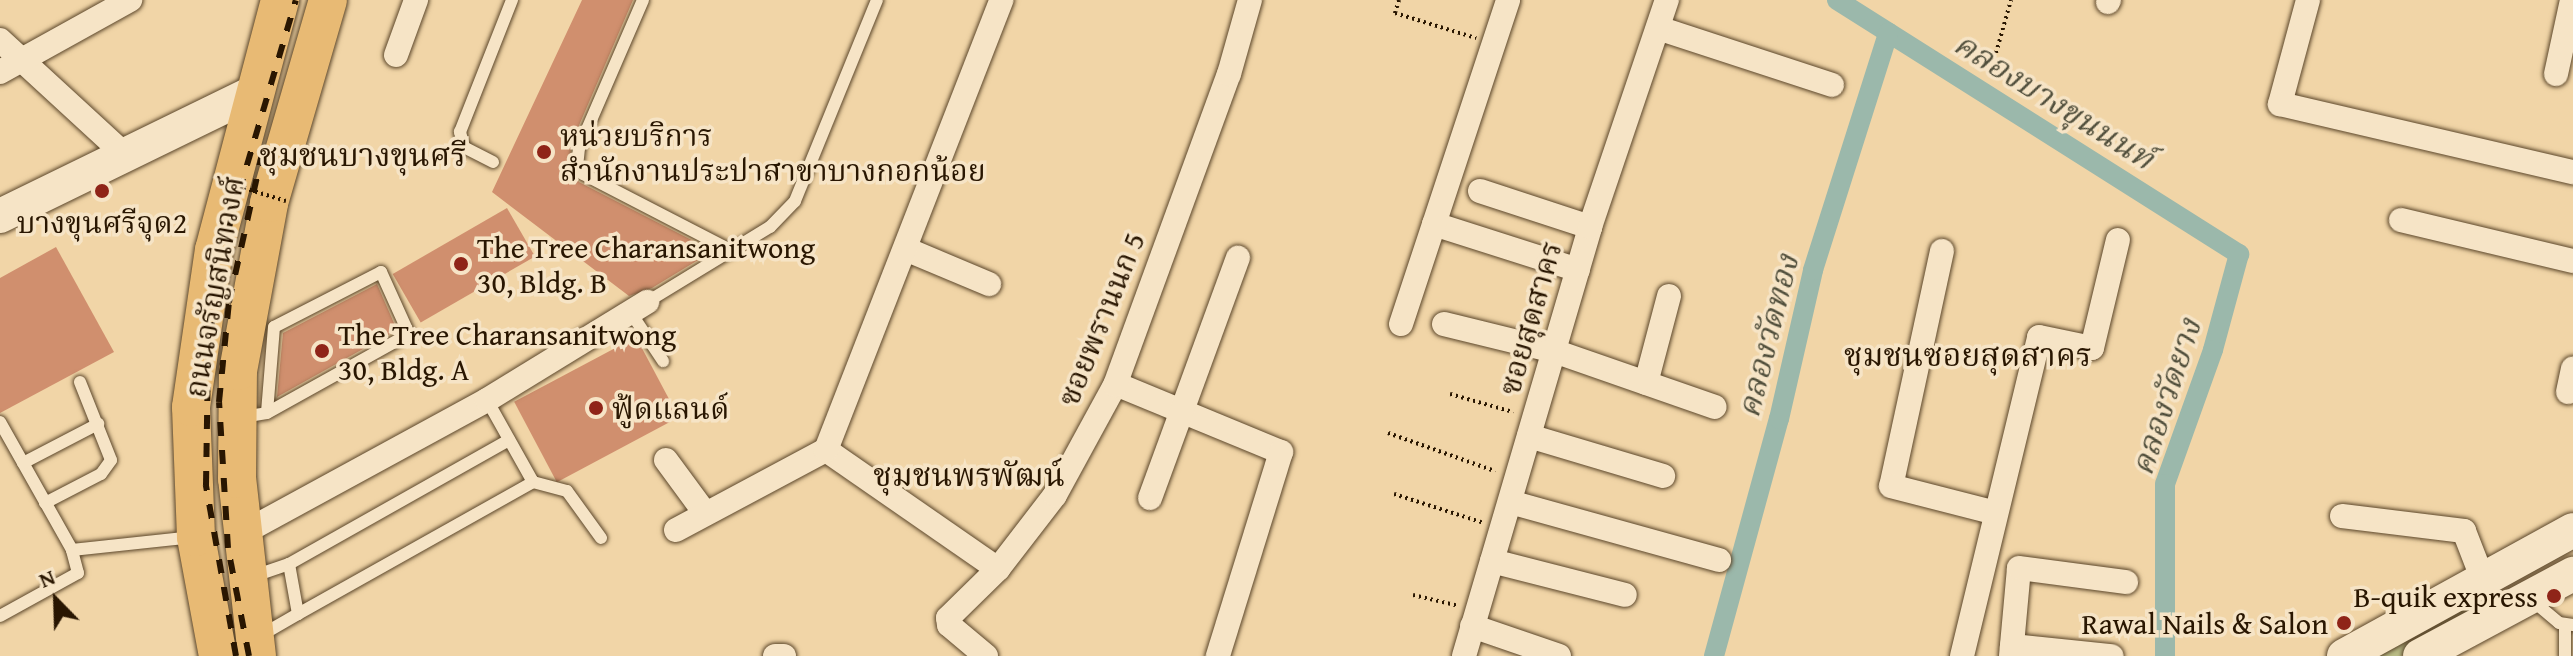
<!DOCTYPE html>
<meta charset="utf-8">
<style>
body{margin:0}
#map{position:relative;width:2573px;height:656px;overflow:hidden;background:#f1d5a7;font-family:"Gentium Book Plus","Noto Serif Thai",serif}
div>[style]{position:absolute}
[style*='--x']{left:calc(var(--x)*1px);top:calc(var(--y)*1px);width:calc(var(--w)*1px);rotate:calc(var(--a)*1deg)}
.green>*{inset:0;background:#babd87}
.canal>*{height:20px;margin:-10px;padding:0 10px;transform-origin:10px;border-radius:10px;background:#9bb8ab}
.building>*{inset:0;background:#d08f6e;transform-origin:0 0}
.path>*{height:4px;margin-top:-2px;transform-origin:0;background:repeating-linear-gradient(90deg,#291601 0 2px,transparent 0 6px)}
.roads{filter:drop-shadow(0 0 2px #5b462a) drop-shadow(0 0 2px #5b462a)}
.lane>*{height:12px;margin:-6px;padding:0 6px;transform-origin:6px;border-radius:6px;background:#f6e4c6}
.street>*{height:24px;margin:-12px;padding:0 12px;transform-origin:12px;border-radius:12px;background:#f6e4c6}
.secondary>*{height:34px;margin:-17px;padding:0 17px;transform-origin:17px;border-radius:17px;background:#f6e4c6}
.primary>*{height:38px;margin:-19px;padding:0 19px;transform-origin:19px;border-radius:19px;background:#e8ba74}
.rail>*{height:6px;margin-top:-3px;transform-origin:0;background:repeating-linear-gradient(90deg,#291601 0 14px,transparent 0 28px)}
.path-bridge>*{height:4px;margin-top:-2px;transform-origin:0;background:repeating-linear-gradient(90deg,#291601 0 2px,transparent 0 6px)}
.dots>*{width:22px;height:22px;translate:-50% -50%;box-sizing:border-box;border:4px solid #f6e4c6;border-radius:50%}
span{translate:-50% -50%;white-space:nowrap;text-align:center;line-height:1.15;-webkit-text-stroke:7px #f6e4c6;paint-order:stroke}
.poi-label{font-size:30px;color:#291601}
.left{translate:0 -50%;text-align:left}
.right{translate:-100% -50%;text-align:right}
.street-label{font-size:30px;color:#291601}
.water-label{font-size:32px;color:#514f3c;font-style:italic}
.neighbourhood-label{font-size:32px;color:#291601}
.north{position:absolute;left:16px;top:560px;width:80px;height:80px;-webkit-text-stroke:6px #f6e4c6;paint-order:stroke;rotate:337deg;font-size:22px;font-weight:700;line-height:32px;text-align:center;color:#291601}
.north::after{content:'';display:block;margin:auto;width:28px;height:36px;background:#291601;clip-path:polygon(50% 0,100% 100%,50% 72%,0 100%)}
</style>
<div id="map">
<div class="green">
<div style="clip-path:polygon(2491px 592px,2498px 596px,2495px 604px,2401px 656px,2374px 656px)"></div>
</div>
<div class="canal">
<div style="--x:1837;--y:0;--w:476;--a:32.3"></div>
<div style="--x:2239;--y:254;--w:99;--a:105.2"></div>
<div style="--x:2213;--y:350;--w:142;--a:109.7"></div>
<div style="--x:2165;--y:484;--w:172;--a:90"></div>
<div style="--x:1714;--y:656;--w:246;--a:-74.7"></div>
<div style="--x:1779;--y:419;--w:153;--a:-77.1"></div>
<div style="--x:1813;--y:270;--w:249;--a:-72.4"></div>
</div>
<div class="building">
<div style="clip-path:polygon(582px 0,633px 0,571px 144px,570px 171px,579px 182px,713px 251px,652px 288px,629px 296px,492px 192px)"></div>
<div style="left:507px;top:208px;width:56px;height:132px;rotate:60deg"></div>
<div style="clip-path:polygon(56px 247px,114px 352px,0 413px,0 278px)"></div>
<div style="clip-path:polygon(377px 284px,397px 330px,277px 397px,283px 333px)"></div>
<div style="left:636px;top:337px;width:91px;height:138px;rotate:62deg"></div>
</div>
<div class="path">
<div style="--x:1399;--y:0;--w:14;--a:107"></div>
<div style="--x:1395;--y:13;--w:85;--a:17.2"></div>
<div style="--x:1996;--y:53;--w:55;--a:-74.2"></div>
<div style="--x:1450;--y:394;--w:66;--a:15.9"></div>
<div style="--x:1388;--y:433;--w:114;--a:19.6"></div>
<div style="--x:1394;--y:494;--w:95;--a:17.9"></div>
<div style="--x:1413;--y:595;--w:47;--a:13.4"></div>
</div>
<div class="roads">
<div class="lane">
<div style="--x:643;--y:0;--w:161;--a:113.4"></div>
<div style="--x:579;--y:148;--w:18;--a:96"></div>
<div style="--x:577;--y:166;--w:10;--a:53"></div>
<div style="--x:583;--y:174;--w:168;--a:27.3"></div>
<div style="--x:493;--y:162;--w:33;--a:-153"></div>
<div style="--x:464;--y:147;--w:16;--a:-105"></div>
<div style="--x:460;--y:132;--w:142;--a:-68.5"></div>
<div style="--x:647;--y:302;--w:144;--a:-31.4"></div>
<div style="--x:770;--y:227;--w:36;--a:-46"></div>
<div style="--x:795;--y:201;--w:217;--a:-67.8"></div>
<div style="--x:631;--y:313;--w:58;--a:56.3"></div>
<div style="--x:487;--y:400;--w:94;--a:60.7"></div>
<div style="--x:242;--y:417;--w:25;--a:-9"></div>
<div style="--x:267;--y:413;--w:162;--a:-29.1"></div>
<div style="--x:409;--y:334;--w:68;--a:-114.3"></div>
<div style="--x:381;--y:272;--w:120;--a:152.8"></div>
<div style="--x:274;--y:327;--w:86;--a:94.7"></div>
<div style="--x:0;--y:422;--w:147;--a:60.6"></div>
<div style="--x:72;--y:550;--w:122;--a:-6.1"></div>
<div style="--x:509;--y:440;--w:253;--a:150.6"></div>
<div style="--x:289;--y:564;--w:51;--a:79.8"></div>
<div style="--x:298;--y:614;--w:270;--a:-29.3"></div>
<div style="--x:533;--y:482;--w:35;--a:15"></div>
<div style="--x:567;--y:491;--w:58;--a:54.1"></div>
<div style="--x:23;--y:463;--w:85;--a:-27.5"></div>
<div style="--x:45;--y:503;--w:63;--a:-27.4"></div>
<div style="--x:101;--y:474;--w:17;--a:-54"></div>
<div style="--x:111;--y:460;--w:84;--a:-111.7"></div>
<div style="--x:254;--y:576;--w:37;--a:-19"></div>
<div style="--x:2533;--y:601;--w:34;--a:40"></div>
<div style="--x:2559;--y:623;--w:14;--a:8"></div>
<div style="--x:0;--y:616;--w:89;--a:-28.9"></div>
<div style="--x:78;--y:573;--w:24;--a:-105"></div>
<div style="--x:2565;--y:626;--w:30;--a:90"></div>
<div style="--x:265;--y:633;--w:38;--a:-30"></div>
</div>
<div class="street">
<div style="--x:2308;--y:0;--w:108;--a:105.1"></div>
<div style="--x:2280;--y:104;--w:301;--a:13.1"></div>
<div style="--x:2108;--y:2;--w:2;--a:-63"></div>
<div style="--x:1658;--y:28;--w:183;--a:18.1"></div>
<div style="--x:0;--y:40;--w:167;--a:42.6"></div>
<div style="--x:396;--y:55;--w:59;--a:-70"></div>
<div style="--x:0;--y:72;--w:149;--a:-29"></div>
<div style="--x:2556;--y:74;--w:76;--a:-77.8"></div>
<div style="--x:1480;--y:191;--w:116;--a:18.1"></div>
<div style="--x:2401;--y:220;--w:177;--a:13.4"></div>
<div style="--x:1434;--y:224;--w:151;--a:17.7"></div>
<div style="--x:908;--y:250;--w:88;--a:22.8"></div>
<div style="--x:1942;--y:251;--w:240;--a:102.2"></div>
<div style="--x:1891;--y:486;--w:108;--a:14.4"></div>
<div style="--x:1401;--y:324;--w:341;--a:-71.7"></div>
<div style="--x:1444;--y:324;--w:113;--a:13.8"></div>
<div style="--x:1554;--y:351;--w:170;--a:19.2"></div>
<div style="--x:1646;--y:383;--w:90;--a:-75.2"></div>
<div style="--x:1123;--y:387;--w:171;--a:22.4"></div>
<div style="--x:1281;--y:452;--w:214;--a:107.2"></div>
<div style="--x:2568;--y:392;--w:24;--a:-78"></div>
<div style="--x:1529;--y:436;--w:140;--a:16.6"></div>
<div style="--x:826;--y:450;--w:209;--a:34.7"></div>
<div style="--x:666;--y:460;--w:66;--a:53.7"></div>
<div style="--x:1150;--y:498;--w:256;--a:-69.9"></div>
<div style="--x:1510;--y:502;--w:217;--a:15.5"></div>
<div style="--x:2342;--y:516;--w:123;--a:7"></div>
<div style="--x:2464;--y:531;--w:53;--a:68.8"></div>
<div style="--x:676;--y:530;--w:170;--a:-28.1"></div>
<div style="--x:826;--y:450;--w:483;--a:-68.7"></div>
<div style="--x:243;--y:533;--w:278;--a:-28.6"></div>
<div style="--x:487;--y:400;--w:188;--a:-31.5"></div>
<div style="--x:1492;--y:561;--w:137;--a:14.3"></div>
<div style="--x:1472;--y:626;--w:92;--a:19"></div>
<div style="--x:2012;--y:646;--w:100;--a:5.8"></div>
<div style="--x:775;--y:656;--w:9;--a:0"></div>
<div style="--x:986;--y:656;--w:48;--a:-140"></div>
<div style="--x:949;--y:625;--w:7;--a:-98"></div>
<div style="--x:948;--y:618;--w:70;--a:-44.4"></div>
<div style="--x:998;--y:569;--w:93;--a:-52.4"></div>
<div style="--x:1055;--y:495;--w:125;--a:-61.4"></div>
<div style="--x:1115;--y:385;--w:331;--a:-69.9"></div>
<div style="--x:1229;--y:74;--w:77;--a:-74.2"></div>
<div style="--x:1464;--y:656;--w:447;--a:-73.6"></div>
<div style="--x:1590;--y:227;--w:240;--a:-71.3"></div>
<div style="--x:1962;--y:656;--w:328;--a:-76.4"></div>
<div style="--x:2039;--y:337;--w:54;--a:11.7"></div>
<div style="--x:2092;--y:348;--w:111;--a:-76.5"></div>
<div style="--x:2011;--y:656;--w:88;--a:-84.8"></div>
<div style="--x:2019;--y:568;--w:108;--a:7.5"></div>
</div>
<div class="secondary">
<div style="--x:0;--y:216;--w:280;--a:-26"></div>
<div style="--x:2344;--y:656;--w:261;--a:-28.8"></div>
<div style="--x:2420;--y:656;--w:174;--a:-28.2"></div>
</div>
<div class="primary">
<div style="--x:218;--y:656;--w:121;--a:-100.5"></div>
<div style="--x:196;--y:537;--w:130;--a:-92.2"></div>
<div style="--x:191;--y:407;--w:159;--a:-81.7"></div>
<div style="--x:214;--y:250;--w:259;--a:-75.2"></div>
<div style="--x:257;--y:656;--w:178;--a:-96.4"></div>
<div style="--x:237;--y:479;--w:108;--a:-89.5"></div>
<div style="--x:238;--y:371;--w:171;--a:-79.5"></div>
<div style="--x:269;--y:203;--w:211;--a:-73.8"></div>
</div>
</div>
<div class="rail">
<div style="--x:236;--y:656;--w:174;--a:-100"></div>
<div style="--x:206;--y:485;--w:121;--a:-89.1"></div>
<div style="--x:208;--y:364;--w:76;--a:-84.7"></div>
<div style="--x:215;--y:288;--w:71;--a:-76.9"></div>
<div style="--x:231;--y:219;--w:228;--a:-73.5"></div>
<div style="--x:249;--y:656;--w:110;--a:-101"></div>
<div style="--x:228;--y:548;--w:146;--a:-93.5"></div>
<div style="--x:219;--y:402;--w:100;--a:-84.3"></div>
<div style="--x:229;--y:302;--w:160;--a:-77.4"></div>
</div>
<div class="path-bridge">
<div style="--x:221;--y:181;--w:68;--a:17.1"></div>
</div>
<div class="dots">
<div style="left:544px;top:152px;background:#8f2418"></div>
<div style="left:102px;top:191px;background:#8f2418"></div>
<div style="left:461px;top:264px;background:#8f2418"></div>
<div style="left:322px;top:351px;background:#8f2418"></div>
<div style="left:596px;top:408px;background:#8f2418"></div>
<div style="left:2554px;top:596px;background:#8f2418"></div>
<div style="left:2344px;top:623px;background:#8f2418"></div>
</div>
<div class="poi-label">
<span class="left" style="left:560px;top:152px">หน่วยบริการ<br>สำนักงานประปาสาขาบางกอกน้อย</span>
<span style="left:102px;top:222px">บางขุนศรีจุด2</span>
<span class="left" style="left:477px;top:264px">The Tree Charansanitwong<br>30, Bldg. B</span>
<span class="left" style="left:338px;top:351px">The Tree Charansanitwong<br>30, Bldg. A</span>
<span class="left" style="left:612px;top:408px">ฟู้ดแลนด์</span>
<span class="right" style="left:2538px;top:596px">B-quik express</span>
<span class="right" style="left:2328px;top:623px">Rawal Nails &amp; Salon</span>
</div>
<div class="street-label">
<span style="left:214px;top:287px;rotate:-80deg">ถนนจรัญสนิทวงศ์</span>
<span style="left:1530px;top:318px;rotate:-74deg">ซอยสุดสาคร</span>
<span style="left:1101px;top:319px;rotate:-68deg">ซอยพรานนก 5</span>
</div>
<div class="water-label">
<span style="left:2054px;top:101px;rotate:32deg">คลองบางขุนนนท์</span>
<span style="left:1768px;top:336px;rotate:-76deg">คลองวัดทอง</span>
<span style="left:2166px;top:397px;rotate:-72deg">คลองวัดยาง</span>
</div>
<div class="neighbourhood-label">
<span style="left:363px;top:155px">ชุมชนบางขุนศรี</span>
<span style="left:1968px;top:355px">ชุมชนซอยสุดสาคร</span>
<span style="left:969px;top:475px">ชุมชนพรพัฒน์</span>
</div>
<div class="north">N</div>
</div>
